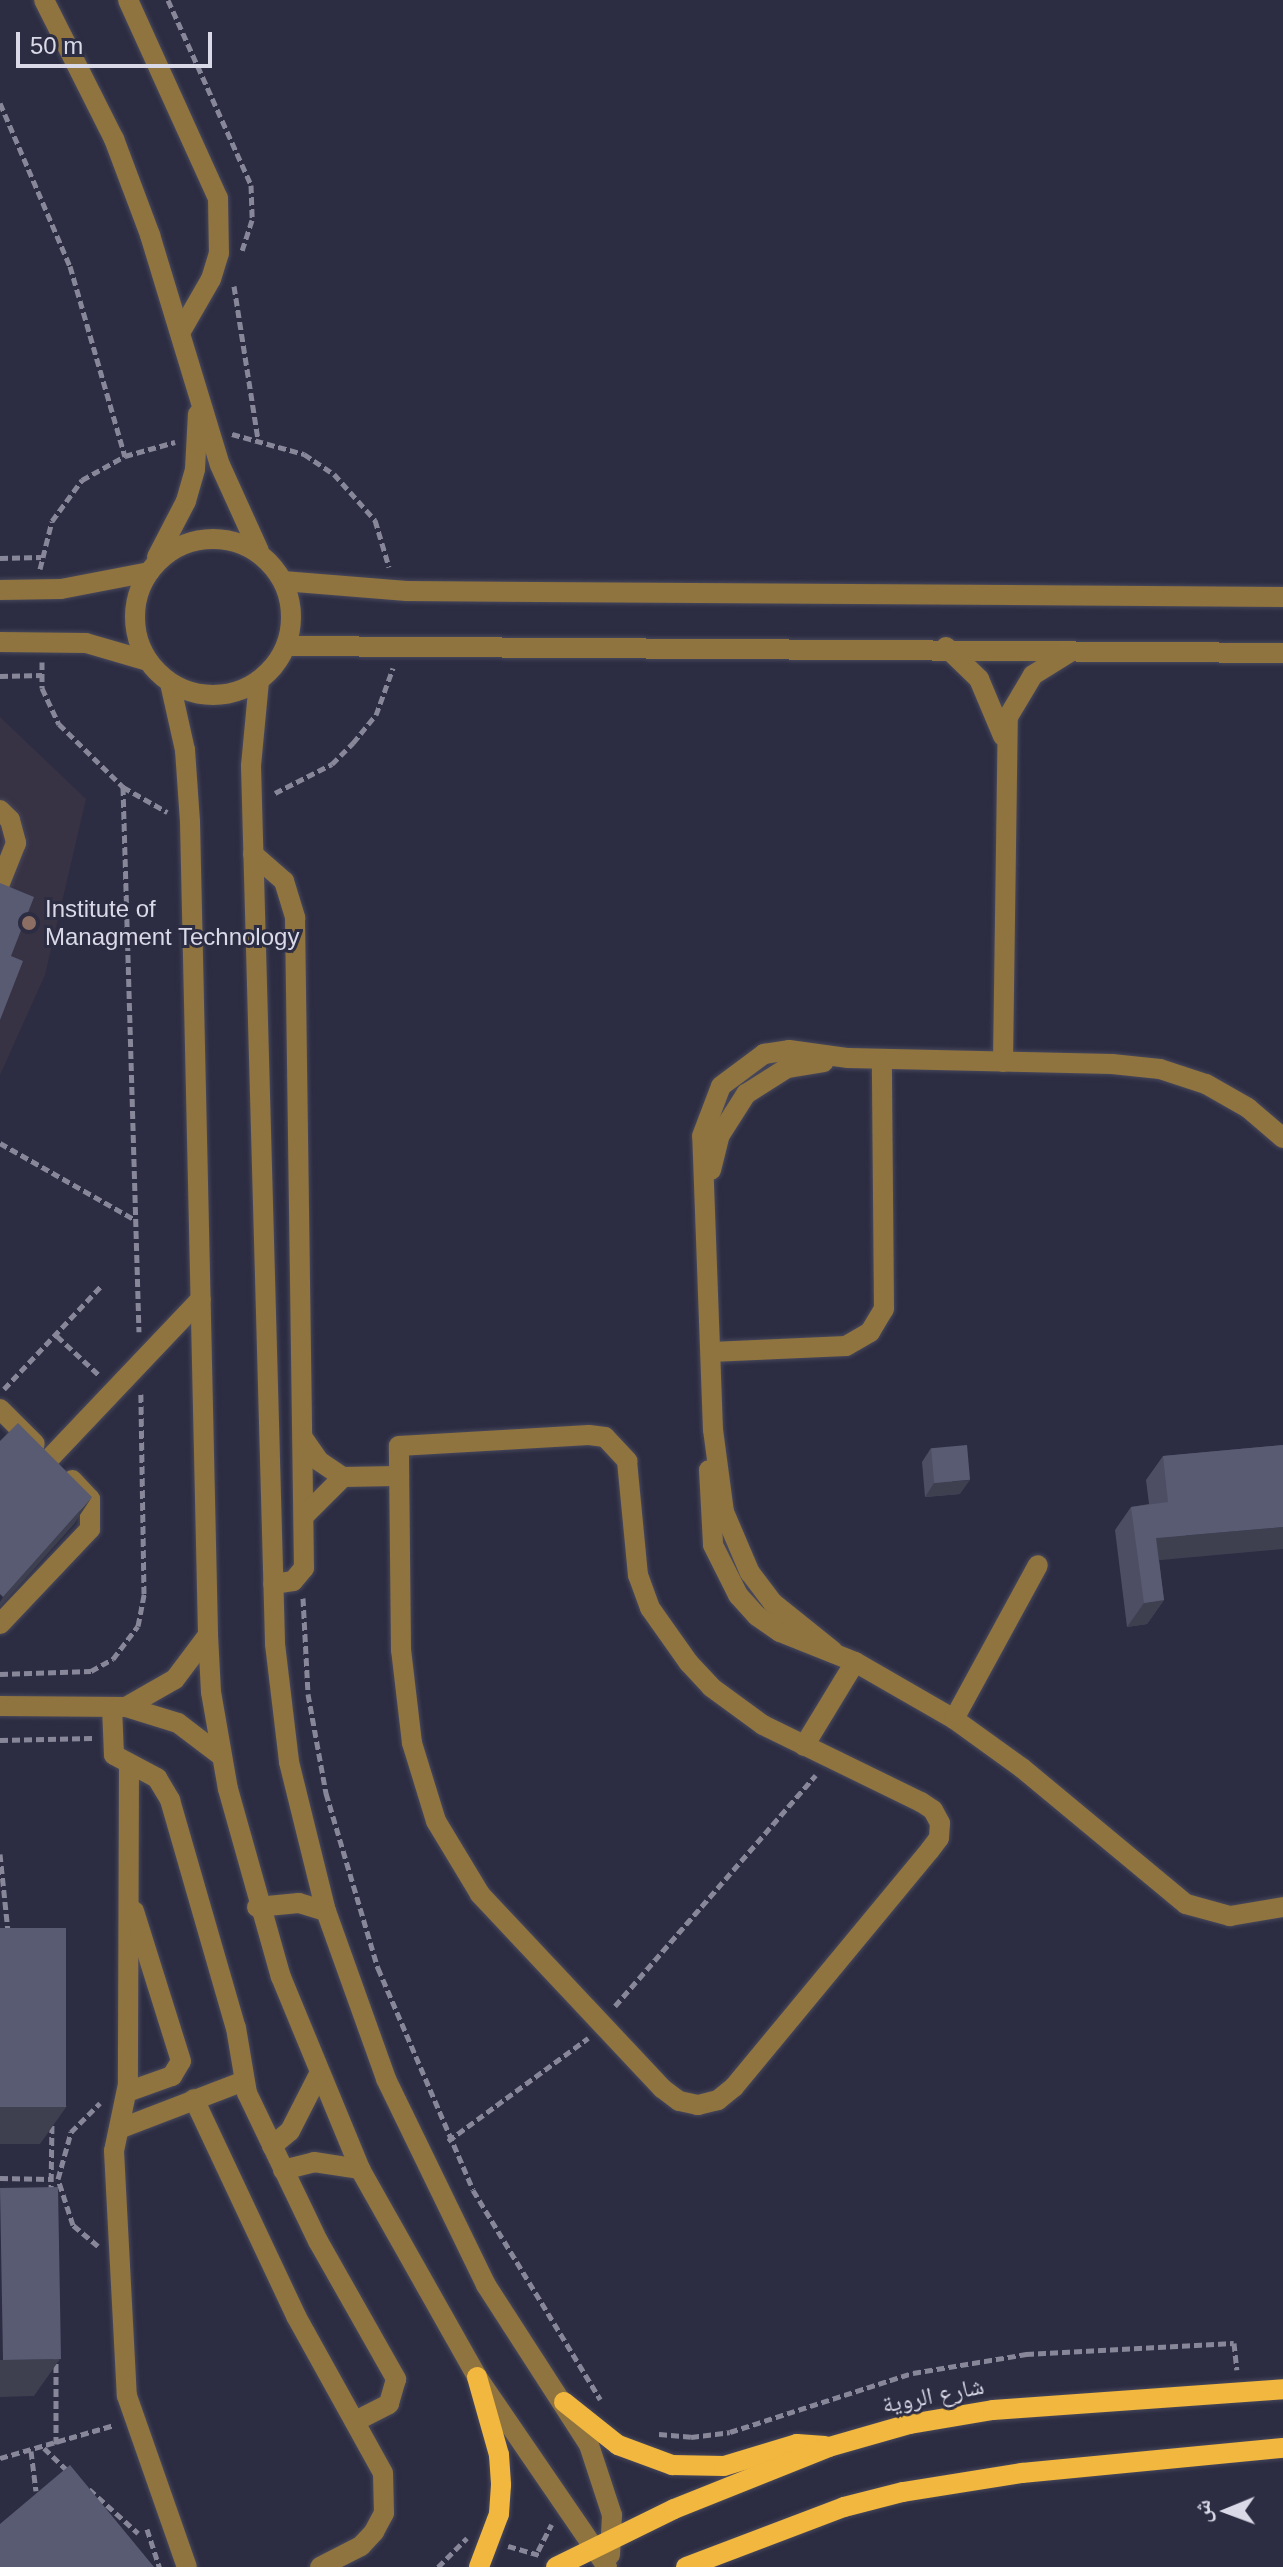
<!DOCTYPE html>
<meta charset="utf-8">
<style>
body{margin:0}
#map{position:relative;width:1283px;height:2567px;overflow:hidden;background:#2c2c42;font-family:Arial,"Noto Naskh Arabic",sans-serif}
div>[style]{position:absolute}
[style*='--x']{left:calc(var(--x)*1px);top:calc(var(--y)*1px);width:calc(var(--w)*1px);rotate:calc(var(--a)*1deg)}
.education>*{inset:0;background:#383344}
.path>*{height:5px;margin-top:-2.5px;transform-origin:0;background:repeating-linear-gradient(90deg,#878799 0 8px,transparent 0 12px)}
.roads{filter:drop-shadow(0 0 2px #48485d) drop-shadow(0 0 2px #48485d)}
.minor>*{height:20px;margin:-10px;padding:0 10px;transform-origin:10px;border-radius:10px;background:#8f7440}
.minor>.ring{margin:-10px;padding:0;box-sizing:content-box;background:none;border:20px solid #8f7440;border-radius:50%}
.major>*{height:20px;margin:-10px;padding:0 10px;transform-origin:10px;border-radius:10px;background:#f1b73e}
.wall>*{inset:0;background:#4d4e63}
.shaded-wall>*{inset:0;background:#3e4050}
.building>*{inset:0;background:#595b73;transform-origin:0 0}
.dots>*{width:22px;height:22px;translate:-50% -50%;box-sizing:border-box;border:4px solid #2c2c42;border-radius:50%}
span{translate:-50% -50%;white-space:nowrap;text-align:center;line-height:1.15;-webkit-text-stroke:6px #2c2c42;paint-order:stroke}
.poi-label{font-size:24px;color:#d9d9e8}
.left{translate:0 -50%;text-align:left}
.street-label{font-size:24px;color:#d9d9e8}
.north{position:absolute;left:1187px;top:2471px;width:80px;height:80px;-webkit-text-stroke:6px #2c2c42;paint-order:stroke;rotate:269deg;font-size:22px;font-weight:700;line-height:32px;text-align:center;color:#d9d9e8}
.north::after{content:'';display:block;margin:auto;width:28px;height:36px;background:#d9d9e8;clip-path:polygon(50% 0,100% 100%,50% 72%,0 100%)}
.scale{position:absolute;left:16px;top:32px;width:196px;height:36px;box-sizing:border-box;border:4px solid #d9d9e8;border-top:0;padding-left:10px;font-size:24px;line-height:28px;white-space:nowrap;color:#d9d9e8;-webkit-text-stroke:6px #2c2c42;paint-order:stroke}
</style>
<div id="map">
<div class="education">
<div style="clip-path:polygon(0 717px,86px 799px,45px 975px,0 1075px)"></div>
</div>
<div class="path">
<div style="--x:168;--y:0;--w:203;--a:65.8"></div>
<div style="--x:251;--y:185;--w:35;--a:88"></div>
<div style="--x:252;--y:220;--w:32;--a:108"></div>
<div style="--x:0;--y:103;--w:177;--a:66.8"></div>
<div style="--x:70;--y:266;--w:198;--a:73.9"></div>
<div style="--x:234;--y:286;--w:155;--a:81.1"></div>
<div style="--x:232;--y:434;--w:75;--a:15.5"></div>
<div style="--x:304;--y:454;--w:36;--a:34"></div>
<div style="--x:334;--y:474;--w:62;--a:48.3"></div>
<div style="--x:375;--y:520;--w:49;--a:73.4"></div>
<div style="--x:0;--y:558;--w:41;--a:-1.4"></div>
<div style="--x:40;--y:569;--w:49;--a:-76"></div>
<div style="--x:52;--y:521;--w:51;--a:-53.8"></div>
<div style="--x:82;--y:480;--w:49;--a:-29.2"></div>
<div style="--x:125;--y:456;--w:52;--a:-15.6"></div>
<div style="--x:42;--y:662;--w:26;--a:90"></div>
<div style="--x:42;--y:688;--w:40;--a:65"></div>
<div style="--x:59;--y:724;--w:90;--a:44.5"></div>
<div style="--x:123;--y:787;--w:51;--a:29.6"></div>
<div style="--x:0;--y:676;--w:42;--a:-1.4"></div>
<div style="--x:123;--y:787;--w:545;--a:88.32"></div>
<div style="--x:275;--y:793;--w:64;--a:-27"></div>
<div style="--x:332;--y:764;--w:30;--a:-45"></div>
<div style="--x:353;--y:743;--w:36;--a:-51"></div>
<div style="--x:376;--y:715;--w:50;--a:-70.1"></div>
<div style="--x:0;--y:1143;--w:154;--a:29.6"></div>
<div style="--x:57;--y:1336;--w:59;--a:42.9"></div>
<div style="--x:4;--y:1389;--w:143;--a:-46.7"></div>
<div style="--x:303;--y:1598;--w:96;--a:87"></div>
<div style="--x:308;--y:1694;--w:101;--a:79.7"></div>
<div style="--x:326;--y:1793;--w:183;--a:73.5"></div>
<div style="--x:378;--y:1968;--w:241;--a:66.8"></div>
<div style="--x:473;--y:2190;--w:245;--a:58.7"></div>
<div style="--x:0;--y:1674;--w:91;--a:-1.9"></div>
<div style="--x:91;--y:1671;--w:25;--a:-29"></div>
<div style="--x:113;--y:1659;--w:41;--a:-52.9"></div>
<div style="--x:138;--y:1626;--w:33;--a:-79"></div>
<div style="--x:144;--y:1594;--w:200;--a:-90.9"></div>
<div style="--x:0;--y:1740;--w:93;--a:-1.2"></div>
<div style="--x:0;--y:1854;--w:78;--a:84.1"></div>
<div style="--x:615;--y:2006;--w:306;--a:-49"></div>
<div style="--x:448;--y:2141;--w:174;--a:-36.3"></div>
<div style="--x:0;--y:2178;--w:51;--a:1.1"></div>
<div style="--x:51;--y:2193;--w:70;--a:-89.2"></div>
<div style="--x:98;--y:2246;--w:33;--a:-140"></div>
<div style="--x:73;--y:2225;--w:48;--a:-108.1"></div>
<div style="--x:58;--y:2179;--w:49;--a:-74.5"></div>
<div style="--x:71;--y:2132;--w:41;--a:-45"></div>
<div style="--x:659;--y:2434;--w:32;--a:5"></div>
<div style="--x:691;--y:2437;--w:39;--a:-7"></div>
<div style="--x:730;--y:2432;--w:192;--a:-17.9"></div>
<div style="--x:913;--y:2373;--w:115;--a:-9.5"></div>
<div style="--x:1026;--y:2354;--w:208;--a:-3"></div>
<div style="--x:1234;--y:2343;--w:27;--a:84"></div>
<div style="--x:56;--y:2444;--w:85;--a:-90"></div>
<div style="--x:44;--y:2448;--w:35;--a:44"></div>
<div style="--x:31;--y:2451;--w:40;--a:82.9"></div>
<div style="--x:0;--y:2458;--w:119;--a:-16.1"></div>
<div style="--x:89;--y:2489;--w:66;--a:41.9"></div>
<div style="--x:147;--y:2529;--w:40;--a:72"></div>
<div style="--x:508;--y:2546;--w:33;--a:16"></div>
<div style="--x:538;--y:2551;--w:30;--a:-63"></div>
<div style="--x:438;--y:2567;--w:41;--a:-45"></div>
</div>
<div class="roads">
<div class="minor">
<div style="--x:44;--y:0;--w:156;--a:63.3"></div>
<div style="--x:114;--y:139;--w:103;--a:69.4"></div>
<div style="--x:150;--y:235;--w:240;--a:73.1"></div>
<div style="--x:220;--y:465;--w:94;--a:65.6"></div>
<div style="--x:128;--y:0;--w:217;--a:65.6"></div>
<div style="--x:218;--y:198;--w:55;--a:89"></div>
<div style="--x:219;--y:253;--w:27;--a:107"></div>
<div style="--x:211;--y:279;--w:62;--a:119.9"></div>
<div class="ring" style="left:135px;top:539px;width:136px;height:136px"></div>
<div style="--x:157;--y:557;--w:63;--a:-62.6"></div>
<div style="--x:186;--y:501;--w:33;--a:-74"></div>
<div style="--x:195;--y:469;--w:55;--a:-86.9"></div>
<div style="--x:283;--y:581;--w:124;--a:4.6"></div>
<div style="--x:407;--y:591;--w:876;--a:0.39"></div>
<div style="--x:0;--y:590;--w:61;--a:-0.9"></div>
<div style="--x:61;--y:589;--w:90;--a:-10.9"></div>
<div style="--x:0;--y:642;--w:86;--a:0.7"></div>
<div style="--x:86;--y:643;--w:65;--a:16.2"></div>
<div style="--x:286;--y:646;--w:997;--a:0.4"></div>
<div style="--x:946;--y:647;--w:46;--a:44.1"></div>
<div style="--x:979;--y:679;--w:62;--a:67.2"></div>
<div style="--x:259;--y:681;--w:85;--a:95.4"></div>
<div style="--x:251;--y:766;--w:878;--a:88.43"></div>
<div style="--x:275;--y:1644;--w:119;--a:83.2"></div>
<div style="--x:289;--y:1762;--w:154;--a:76.1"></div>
<div style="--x:326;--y:1911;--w:178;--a:70.3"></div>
<div style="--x:386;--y:2079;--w:229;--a:64.1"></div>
<div style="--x:486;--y:2285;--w:190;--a:57.2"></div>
<div style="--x:589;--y:2445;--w:74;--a:71.8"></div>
<div style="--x:612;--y:2515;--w:40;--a:92.9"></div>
<div style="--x:170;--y:683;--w:69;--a:77.4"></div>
<div style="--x:185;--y:750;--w:72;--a:86"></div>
<div style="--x:190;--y:822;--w:813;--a:88.73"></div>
<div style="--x:208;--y:1635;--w:57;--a:87"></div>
<div style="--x:211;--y:1692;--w:98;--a:80.1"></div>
<div style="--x:228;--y:1789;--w:195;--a:74.3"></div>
<div style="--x:281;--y:1977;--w:208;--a:67.6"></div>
<div style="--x:360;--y:2169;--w:239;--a:60.6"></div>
<div style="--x:477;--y:2377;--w:230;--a:55.6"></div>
<div style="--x:0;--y:810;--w:14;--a:45"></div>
<div style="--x:10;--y:820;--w:24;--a:75"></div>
<div style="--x:16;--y:843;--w:43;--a:111.8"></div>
<div style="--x:253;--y:854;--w:41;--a:41.1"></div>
<div style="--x:284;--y:881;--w:39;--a:73"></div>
<div style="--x:295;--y:918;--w:650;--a:89.21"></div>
<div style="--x:304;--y:1568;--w:17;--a:130"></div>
<div style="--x:293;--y:1581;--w:20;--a:171"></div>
<div style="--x:1003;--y:1062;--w:345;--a:-89.2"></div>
<div style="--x:1008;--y:717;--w:49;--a:-59.2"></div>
<div style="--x:1033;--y:675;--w:44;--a:-31.9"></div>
<div style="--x:711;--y:1170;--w:36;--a:-76"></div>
<div style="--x:720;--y:1135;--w:49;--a:-57.6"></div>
<div style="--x:746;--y:1094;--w:49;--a:-32.4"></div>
<div style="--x:787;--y:1068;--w:37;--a:-9"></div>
<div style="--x:711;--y:1352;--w:135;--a:-2.5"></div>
<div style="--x:846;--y:1346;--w:28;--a:-30"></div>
<div style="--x:870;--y:1332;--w:27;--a:-59"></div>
<div style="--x:884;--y:1309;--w:250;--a:-90.5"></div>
<div style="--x:0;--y:1409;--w:49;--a:45"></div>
<div style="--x:589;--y:1435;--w:16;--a:7"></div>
<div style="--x:605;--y:1437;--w:33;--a:47"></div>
<div style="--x:627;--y:1461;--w:115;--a:84.5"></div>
<div style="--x:638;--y:1575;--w:35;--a:70"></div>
<div style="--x:650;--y:1608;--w:67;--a:54.7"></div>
<div style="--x:689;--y:1663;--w:33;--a:47"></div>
<div style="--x:711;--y:1687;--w:64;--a:36.2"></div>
<div style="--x:763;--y:1725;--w:176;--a:26"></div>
<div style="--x:921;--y:1802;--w:14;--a:34"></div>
<div style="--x:933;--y:1810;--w:15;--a:62"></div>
<div style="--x:940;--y:1823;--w:15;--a:94"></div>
<div style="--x:939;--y:1838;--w:15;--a:127"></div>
<div style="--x:930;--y:1850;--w:308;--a:129.6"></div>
<div style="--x:734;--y:2087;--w:21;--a:141"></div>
<div style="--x:718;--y:2100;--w:21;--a:166"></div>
<div style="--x:698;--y:2105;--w:19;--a:-168"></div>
<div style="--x:679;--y:2101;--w:21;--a:-143"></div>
<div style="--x:662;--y:2088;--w:266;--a:-133.2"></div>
<div style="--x:480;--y:1894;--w:85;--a:-121.1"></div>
<div style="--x:436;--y:1821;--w:82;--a:-107.1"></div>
<div style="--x:412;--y:1743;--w:94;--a:-96.7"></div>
<div style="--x:401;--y:1650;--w:204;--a:-90.6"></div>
<div style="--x:399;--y:1446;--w:190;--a:-3.3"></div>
<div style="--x:303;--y:1438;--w:28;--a:55"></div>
<div style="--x:319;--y:1461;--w:29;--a:34"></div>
<div style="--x:343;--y:1477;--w:53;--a:-1.1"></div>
<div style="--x:50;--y:1458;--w:219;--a:-46.5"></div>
<div style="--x:709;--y:1470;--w:75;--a:86.9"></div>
<div style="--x:713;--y:1545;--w:56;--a:63.4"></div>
<div style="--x:738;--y:1595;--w:28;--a:48"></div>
<div style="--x:757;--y:1616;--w:28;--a:35"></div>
<div style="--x:780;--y:1632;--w:81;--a:21.8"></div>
<div style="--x:855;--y:1662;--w:114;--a:29.9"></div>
<div style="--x:954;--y:1719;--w:84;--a:35.8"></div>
<div style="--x:1022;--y:1768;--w:213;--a:39.7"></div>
<div style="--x:1186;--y:1904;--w:46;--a:15.3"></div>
<div style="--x:1230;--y:1916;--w:54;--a:-9.6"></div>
<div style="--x:304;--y:1516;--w:55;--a:-45"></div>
<div style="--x:0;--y:1624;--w:131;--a:-46.5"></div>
<div style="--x:90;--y:1529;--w:30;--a:-90"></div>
<div style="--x:90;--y:1499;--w:26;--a:-133"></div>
<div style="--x:833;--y:1651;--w:77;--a:-141.3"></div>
<div style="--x:773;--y:1603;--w:38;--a:-127"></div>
<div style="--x:750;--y:1573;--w:66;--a:-113.1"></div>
<div style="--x:724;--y:1512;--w:83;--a:-97.6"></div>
<div style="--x:713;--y:1430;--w:294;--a:-92.1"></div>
<div style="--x:702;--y:1136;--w:53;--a:-69.2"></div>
<div style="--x:721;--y:1086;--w:54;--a:-36.7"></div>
<div style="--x:764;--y:1054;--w:25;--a:-9"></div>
<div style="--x:789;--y:1050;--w:60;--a:7.7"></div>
<div style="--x:848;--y:1058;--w:264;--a:1.3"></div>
<div style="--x:1112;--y:1064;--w:48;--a:5.9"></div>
<div style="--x:1160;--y:1069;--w:48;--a:18.1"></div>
<div style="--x:1206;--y:1084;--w:48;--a:29.7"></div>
<div style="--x:1248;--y:1108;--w:46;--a:40.6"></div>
<div style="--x:0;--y:1706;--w:126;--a:0.5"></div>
<div style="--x:126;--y:1707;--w:54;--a:17.1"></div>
<div style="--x:178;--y:1723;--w:53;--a:37.3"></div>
<div style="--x:112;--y:1707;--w:48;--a:87.6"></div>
<div style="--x:114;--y:1755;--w:49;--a:28.1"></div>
<div style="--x:157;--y:1778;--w:26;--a:59"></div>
<div style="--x:170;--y:1800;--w:237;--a:73.9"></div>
<div style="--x:236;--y:2028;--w:66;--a:80.4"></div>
<div style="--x:247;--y:2093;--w:164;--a:64.4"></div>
<div style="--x:318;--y:2241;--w:159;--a:60.5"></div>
<div style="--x:396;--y:2379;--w:26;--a:106"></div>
<div style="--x:389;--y:2404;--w:38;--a:153"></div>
<div style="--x:126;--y:1707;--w:56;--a:-29.7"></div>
<div style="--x:175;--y:1679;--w:55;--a:-53.1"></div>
<div style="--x:954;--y:1719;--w:175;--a:-61.4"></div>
<div style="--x:804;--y:1746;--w:98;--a:-58.7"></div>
<div style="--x:129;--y:1766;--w:318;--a:90.2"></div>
<div style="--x:128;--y:2084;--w:68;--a:101.8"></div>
<div style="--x:114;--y:2151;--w:245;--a:87"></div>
<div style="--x:127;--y:2396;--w:181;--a:70.7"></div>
<div style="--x:257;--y:1907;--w:42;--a:-5.4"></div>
<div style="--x:299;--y:1903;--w:28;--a:17"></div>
<div style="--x:127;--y:2092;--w:48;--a:-19.6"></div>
<div style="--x:172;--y:2076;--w:17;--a:-59"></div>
<div style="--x:181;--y:2061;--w:157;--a:-107.4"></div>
<div style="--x:194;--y:2099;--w:240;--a:64.8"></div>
<div style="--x:296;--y:2316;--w:179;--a:61"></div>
<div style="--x:383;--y:2473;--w:40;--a:88.6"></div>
<div style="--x:384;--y:2513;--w:21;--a:118"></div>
<div style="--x:374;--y:2532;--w:19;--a:133"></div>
<div style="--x:361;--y:2546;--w:46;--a:152.9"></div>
<div style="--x:119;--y:2129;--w:134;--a:-21"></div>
<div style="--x:272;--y:2146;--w:23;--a:-40"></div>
<div style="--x:290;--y:2131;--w:62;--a:-63"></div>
<div style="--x:283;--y:2170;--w:32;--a:-14"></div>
<div style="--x:314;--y:2162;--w:47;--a:8.7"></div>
</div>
<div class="major">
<div style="--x:477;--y:2377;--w:81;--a:74.2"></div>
<div style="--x:499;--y:2455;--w:30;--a:86"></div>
<div style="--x:501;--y:2485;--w:29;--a:94"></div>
<div style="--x:499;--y:2514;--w:57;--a:110.7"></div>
<div style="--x:564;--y:2402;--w:69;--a:38.5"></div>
<div style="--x:618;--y:2445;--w:58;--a:20.3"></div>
<div style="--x:672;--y:2465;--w:52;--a:1.1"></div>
<div style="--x:724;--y:2466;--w:76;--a:-16.8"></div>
<div style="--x:797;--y:2444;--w:28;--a:4"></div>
<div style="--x:556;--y:2567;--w:131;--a:-26.2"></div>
<div style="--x:674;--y:2509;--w:167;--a:-21.8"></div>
<div style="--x:829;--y:2447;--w:84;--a:-15.9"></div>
<div style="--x:910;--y:2424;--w:84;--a:-9.6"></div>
<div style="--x:993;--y:2410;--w:291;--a:-4.1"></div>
<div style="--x:686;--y:2567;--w:169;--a:-20.8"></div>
<div style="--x:844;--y:2507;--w:61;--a:-14.3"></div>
<div style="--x:903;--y:2492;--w:121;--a:-9.1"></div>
<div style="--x:1022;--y:2473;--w:262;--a:-5.5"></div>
</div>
</div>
<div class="wall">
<div style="clip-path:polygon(1283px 1445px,1159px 1560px,1164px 1600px,1147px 1624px,1127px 1627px,1115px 1530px,1131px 1507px,1149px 1504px,1146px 1480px,1163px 1456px)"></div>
<div style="clip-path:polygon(931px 1448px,960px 1494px,925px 1497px,922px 1462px)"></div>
</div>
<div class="shaded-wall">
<div style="clip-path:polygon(970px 1480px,960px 1494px,925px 1497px,934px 1483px)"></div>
<div style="clip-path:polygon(92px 1497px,74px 1524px,0 1607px,0 1602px,3px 1597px)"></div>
<div style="clip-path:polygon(1283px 1527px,1283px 1549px,1139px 1562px,1156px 1538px)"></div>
<div style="clip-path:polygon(1164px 1600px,1147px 1624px,1127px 1627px,1144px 1603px)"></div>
<div style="clip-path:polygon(67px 2106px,40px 2144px,0 2144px,0 2107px)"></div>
<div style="clip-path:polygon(60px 2359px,34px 2396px,0 2397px,0 2360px)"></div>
</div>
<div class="building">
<div style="clip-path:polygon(0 883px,34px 897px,11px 956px,23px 961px,0 1020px)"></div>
<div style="clip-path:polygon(18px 1423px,92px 1497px,3px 1597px,0 1594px,0 1441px)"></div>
<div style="left:967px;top:1445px;width:35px;height:36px;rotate:85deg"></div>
<div style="clip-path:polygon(1283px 1445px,1283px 1527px,1156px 1538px,1164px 1600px,1144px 1603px,1131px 1507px,1168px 1502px,1163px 1456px)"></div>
<div style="left:0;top:1928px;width:66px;height:179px"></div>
<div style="left:58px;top:2187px;width:172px;height:58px;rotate:89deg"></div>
<div style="clip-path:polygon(70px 2465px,154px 2567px,0 2567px,0 2524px)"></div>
</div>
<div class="dots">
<div style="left:29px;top:923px;background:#8d6e63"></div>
</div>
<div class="poi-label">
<span class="left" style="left:45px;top:923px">Institute of<br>Managment Technology</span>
</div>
<div class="street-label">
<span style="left:933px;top:2395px;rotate:-11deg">شارع الروية</span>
</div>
<div class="north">ش</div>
<div class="scale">50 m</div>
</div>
